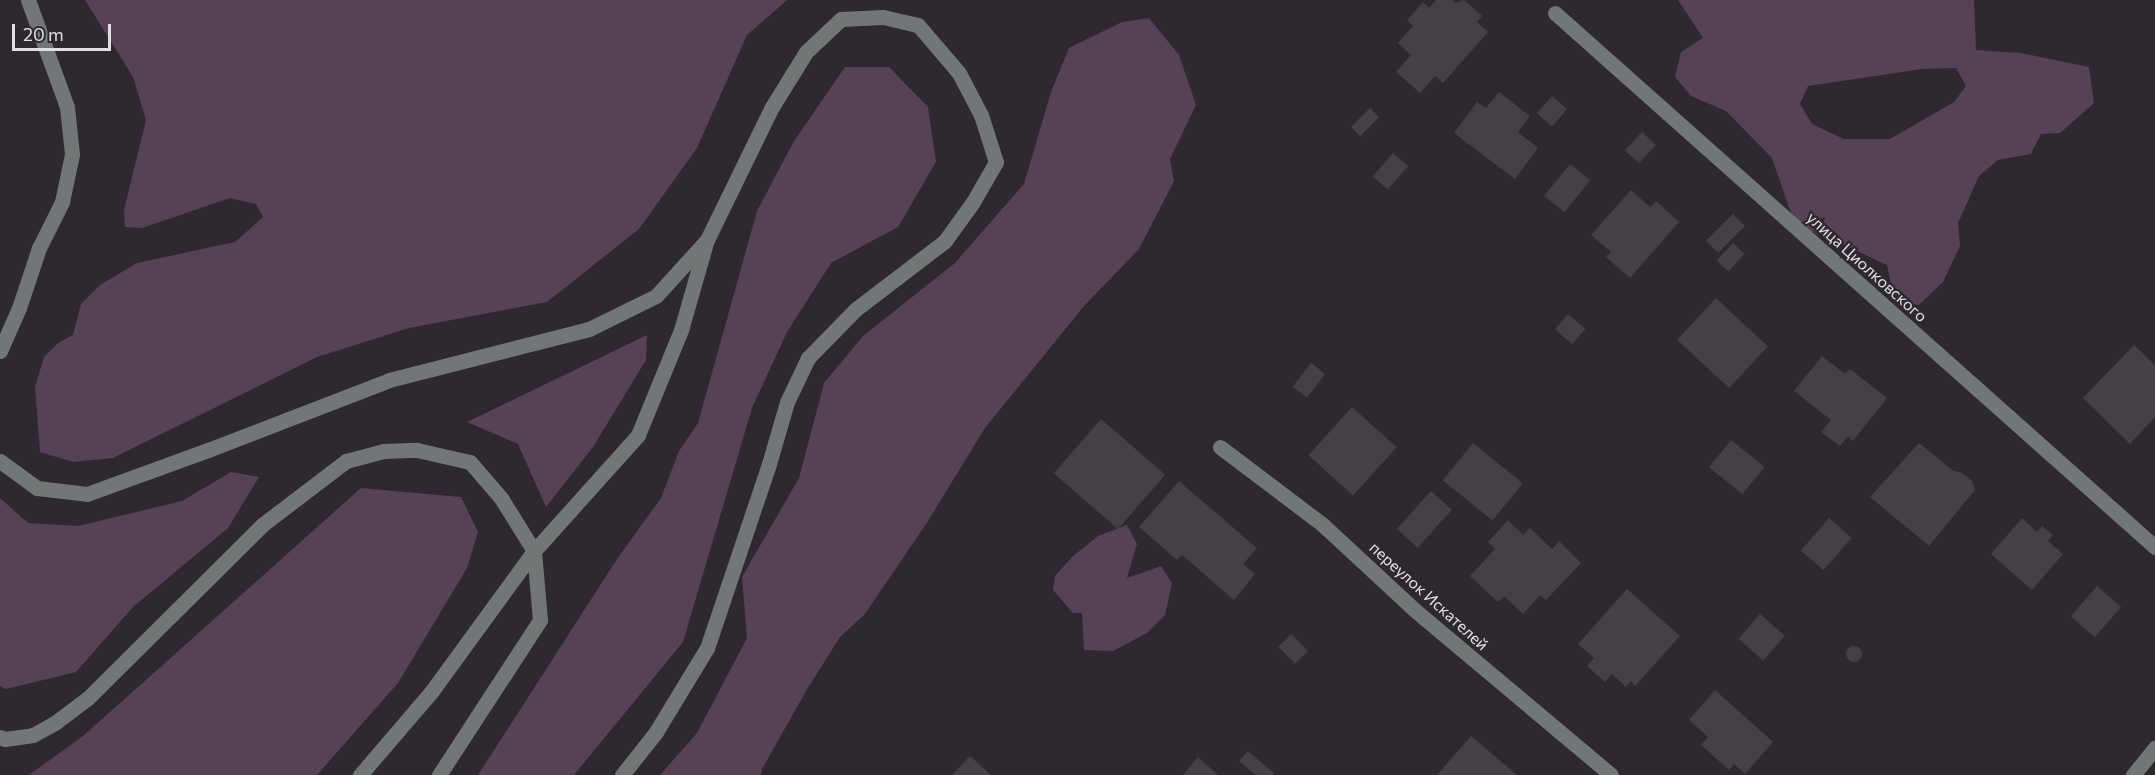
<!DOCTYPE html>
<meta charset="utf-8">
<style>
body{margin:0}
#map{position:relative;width:2155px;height:775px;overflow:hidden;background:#2f2830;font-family:Commissioner,sans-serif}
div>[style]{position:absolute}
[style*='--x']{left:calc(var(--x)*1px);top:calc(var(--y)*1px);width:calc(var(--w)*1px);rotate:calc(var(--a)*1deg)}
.green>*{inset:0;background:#564157}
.building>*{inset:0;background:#473f47;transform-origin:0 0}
.round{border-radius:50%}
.minor>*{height:15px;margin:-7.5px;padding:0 7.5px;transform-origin:7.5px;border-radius:7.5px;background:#717776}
span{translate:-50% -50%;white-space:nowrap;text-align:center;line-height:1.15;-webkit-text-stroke:4.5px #2f2830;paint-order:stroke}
.street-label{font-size:16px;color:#e3dee3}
.scale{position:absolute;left:12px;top:24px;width:99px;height:27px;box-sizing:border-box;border:3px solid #e3dee3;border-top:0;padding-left:8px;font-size:18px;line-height:21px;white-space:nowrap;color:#e3dee3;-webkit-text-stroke:4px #2f2830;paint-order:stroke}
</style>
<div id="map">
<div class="green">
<div style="clip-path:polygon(85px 0,787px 0,747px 35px,697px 148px,639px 229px,547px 302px,409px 328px,317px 357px,113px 458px,73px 462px,40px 452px,35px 387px,44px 357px,58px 343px,73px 335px,81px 304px,100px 285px,137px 263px,235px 242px,263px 217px,256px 204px,230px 198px,142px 228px,125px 227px,124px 210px,146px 120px,133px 77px)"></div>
<div style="clip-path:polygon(evenodd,1678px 0,1974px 0,1976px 50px,2021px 53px,2089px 67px,2094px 103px,2060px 133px,2041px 134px,2031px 154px,1998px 160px,1979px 176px,1958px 223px,1960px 246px,1943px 282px,1919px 305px,1902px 302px,1893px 293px,1887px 265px,1825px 236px,1801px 228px,1792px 216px,1772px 158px,1726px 111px,1691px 96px,1675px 77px,1681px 52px,1703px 38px,1678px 0,1956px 68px,1966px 86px,1954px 102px,1890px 139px,1844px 139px,1812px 124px,1800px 104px,1808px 86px,1922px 69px,1956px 68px)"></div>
<div style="clip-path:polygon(1149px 18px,1179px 55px,1196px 105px,1170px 159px,1174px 181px,1139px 249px,1084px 306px,985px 428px,928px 521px,865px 614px,840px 637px,806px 691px,762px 769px,761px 775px,660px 775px,697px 733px,747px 638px,742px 577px,799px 478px,824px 383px,863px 336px,955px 263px,1024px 184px,1051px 92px,1069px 48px,1122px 22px)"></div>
<div style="clip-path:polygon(845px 67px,889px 67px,928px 107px,936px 162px,898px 227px,831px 263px,787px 332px,752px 408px,683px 642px,574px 775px,478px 775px,617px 559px,661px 498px,679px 451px,698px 423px,757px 211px,794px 141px)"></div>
<div style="clip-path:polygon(647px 335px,646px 360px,593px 447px,546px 507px,518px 444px,467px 422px)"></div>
<div style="clip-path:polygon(231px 472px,259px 477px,228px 528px,133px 607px,76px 672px,6px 689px,0 686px,0 498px,28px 523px,78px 526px,182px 501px)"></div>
<div style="clip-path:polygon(361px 488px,461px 497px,478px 532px,467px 568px,398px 683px,317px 775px,29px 775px,83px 736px)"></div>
<div style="clip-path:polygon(1127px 525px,1137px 544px,1127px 578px,1161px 566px,1172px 583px,1165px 615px,1147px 633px,1113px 651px,1084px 650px,1082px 613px,1073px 613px,1053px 590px,1055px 576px,1072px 557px,1098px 536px)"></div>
</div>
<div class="building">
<div style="clip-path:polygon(1436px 0,1452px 0,1455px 3px,1464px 0,1482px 16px,1477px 22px,1488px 32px,1443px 83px,1435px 76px,1420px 93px,1396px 72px,1411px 55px,1398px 43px,1413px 26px,1407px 20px,1423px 2px,1429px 8px)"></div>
<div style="clip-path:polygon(1499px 92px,1530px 116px,1518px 132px,1538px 148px,1515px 179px,1454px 133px,1477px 102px,1486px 108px)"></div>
<div style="left:1552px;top:96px;width:20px;height:23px;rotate:41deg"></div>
<div style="left:1370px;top:108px;width:13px;height:27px;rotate:45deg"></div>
<div style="left:1642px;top:132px;width:19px;height:25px;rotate:43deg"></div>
<div style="left:1393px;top:153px;width:20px;height:31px;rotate:41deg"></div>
<div style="left:1570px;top:164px;width:26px;height:41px;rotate:39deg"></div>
<div style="clip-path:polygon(1631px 190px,1650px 207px,1656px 201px,1679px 222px,1630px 278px,1606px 257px,1611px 252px,1591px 235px)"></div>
<div style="left:1733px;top:214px;width:17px;height:38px;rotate:45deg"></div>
<div style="left:1733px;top:243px;width:16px;height:24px;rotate:43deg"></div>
<div style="left:1716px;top:298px;width:71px;height:57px;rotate:43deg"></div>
<div style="left:1568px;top:314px;width:23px;height:20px;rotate:41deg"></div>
<div style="clip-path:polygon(2134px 345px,2155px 365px,2155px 417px,2130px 444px,2083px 398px)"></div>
<div style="clip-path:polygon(1822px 356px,1845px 374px,1850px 369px,1887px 398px,1853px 441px,1848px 436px,1840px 446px,1821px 432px,1831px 420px,1794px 391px)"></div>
<div style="left:1311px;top:363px;width:18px;height:30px;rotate:38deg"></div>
<div style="left:1352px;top:407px;width:60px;height:65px;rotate:42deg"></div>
<div style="left:1101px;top:419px;width:85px;height:72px;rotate:41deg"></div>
<div style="left:1731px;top:440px;width:43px;height:35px;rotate:39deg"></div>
<div style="left:1473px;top:443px;width:64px;height:48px;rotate:39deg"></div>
<div style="clip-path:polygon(1919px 443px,1952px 470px,1962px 473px,1972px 481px,1975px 490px,1929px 546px,1870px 497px)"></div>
<div style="clip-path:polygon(1179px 481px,1257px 548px,1243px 564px,1255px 574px,1234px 600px,1182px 555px,1177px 560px,1139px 527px)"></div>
<div style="left:1431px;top:491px;width:28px;height:51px;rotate:42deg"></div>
<div style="left:1829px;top:518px;width:30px;height:43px;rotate:41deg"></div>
<div style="clip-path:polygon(2022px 518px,2037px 532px,2042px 526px,2053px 535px,2048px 541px,2063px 554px,2032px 590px,1991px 554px)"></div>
<div style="clip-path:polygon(1508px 520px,1523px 535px,1530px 528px,1552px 549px,1559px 541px,1581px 563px,1546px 600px,1540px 595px,1523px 614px,1504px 596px,1498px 602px,1470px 576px,1495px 549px,1488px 542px)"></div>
<div style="left:2097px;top:586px;width:32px;height:40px;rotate:41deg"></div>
<div style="clip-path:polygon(1627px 589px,1680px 636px,1635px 686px,1631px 681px,1626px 687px,1612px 674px,1605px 682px,1587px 666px,1594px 658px,1578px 644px)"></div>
<div style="left:1760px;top:614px;width:33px;height:33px;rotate:41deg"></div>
<div style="left:1291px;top:634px;width:24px;height:18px;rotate:45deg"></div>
<div class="round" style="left:1846px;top:646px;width:16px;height:16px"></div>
<div style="clip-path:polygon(1715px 690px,1773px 742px,1745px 774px,1734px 764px,1729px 770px,1701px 745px,1708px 737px,1689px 720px)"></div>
<div style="clip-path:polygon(1471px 736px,1517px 775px,1437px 775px)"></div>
<div style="clip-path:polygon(1248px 751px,1274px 773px,1273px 775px,1256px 775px,1239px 761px)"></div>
<div style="clip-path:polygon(970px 756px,991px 775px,952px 775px)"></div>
<div style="clip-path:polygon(1198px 757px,1218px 775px,1183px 775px)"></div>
</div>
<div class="minor">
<div style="--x:1555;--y:13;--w:803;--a:41.67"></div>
<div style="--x:0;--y:351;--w:47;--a:-66.2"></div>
<div style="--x:19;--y:308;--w:63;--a:-71.6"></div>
<div style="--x:39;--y:248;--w:51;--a:-63.4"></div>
<div style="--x:62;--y:202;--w:49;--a:-78.2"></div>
<div style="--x:72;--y:154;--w:47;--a:-96.1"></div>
<div style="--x:67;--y:107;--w:114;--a:-110"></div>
<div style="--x:1220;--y:447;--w:129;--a:37.1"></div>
<div style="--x:1323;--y:525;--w:128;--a:42.8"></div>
<div style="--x:1417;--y:612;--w:253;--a:40"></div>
<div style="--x:0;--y:461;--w:46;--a:36.1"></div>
<div style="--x:37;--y:488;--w:50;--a:6.8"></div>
<div style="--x:87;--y:494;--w:129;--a:-20"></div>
<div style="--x:208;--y:450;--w:194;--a:-21.1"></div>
<div style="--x:389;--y:380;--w:206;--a:-14.3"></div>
<div style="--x:589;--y:329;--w:75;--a:-26.2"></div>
<div style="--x:656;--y:296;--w:76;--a:-47.7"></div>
<div style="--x:707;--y:240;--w:148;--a:-64"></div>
<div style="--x:772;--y:107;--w:65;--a:-58.3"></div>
<div style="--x:806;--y:52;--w:48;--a:-43.3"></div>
<div style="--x:841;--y:19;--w:42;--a:-2.7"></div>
<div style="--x:883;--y:17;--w:36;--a:13"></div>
<div style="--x:918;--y:25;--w:63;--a:49.5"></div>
<div style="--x:959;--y:73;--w:47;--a:62.4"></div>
<div style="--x:981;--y:115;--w:49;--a:72.3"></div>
<div style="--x:996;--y:162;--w:46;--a:119.9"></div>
<div style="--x:973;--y:202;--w:48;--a:125.7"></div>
<div style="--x:945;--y:241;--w:112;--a:142.6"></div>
<div style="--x:856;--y:309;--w:69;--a:134.4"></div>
<div style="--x:808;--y:358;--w:49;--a:115.5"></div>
<div style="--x:787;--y:402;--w:65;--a:106.2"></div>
<div style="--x:769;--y:464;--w:194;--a:108.6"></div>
<div style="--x:707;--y:648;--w:98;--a:121.3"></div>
<div style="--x:656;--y:732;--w:55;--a:128.3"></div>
<div style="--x:0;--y:737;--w:5;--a:22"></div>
<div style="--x:5;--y:739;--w:28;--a:-8"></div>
<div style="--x:33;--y:735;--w:26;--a:-29"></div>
<div style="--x:56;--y:722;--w:40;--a:-37"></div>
<div style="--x:88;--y:698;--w:245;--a:-44.8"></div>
<div style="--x:262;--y:525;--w:106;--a:-37.3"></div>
<div style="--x:346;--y:461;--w:38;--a:-15"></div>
<div style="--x:383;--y:451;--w:34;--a:-2"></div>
<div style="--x:417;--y:450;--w:54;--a:12.8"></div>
<div style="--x:470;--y:462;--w:48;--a:49.3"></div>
<div style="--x:501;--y:498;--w:62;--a:58.1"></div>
<div style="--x:534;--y:551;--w:173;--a:126.1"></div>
<div style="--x:432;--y:691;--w:111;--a:130.6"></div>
<div style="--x:439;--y:775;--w:185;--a:-56.9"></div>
<div style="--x:540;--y:620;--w:69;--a:-95"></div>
<div style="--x:534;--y:551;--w:156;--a:-48.1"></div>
<div style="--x:638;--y:435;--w:113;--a:-67.7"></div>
<div style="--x:681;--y:330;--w:91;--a:-74"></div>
<div style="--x:2133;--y:775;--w:35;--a:-51"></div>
</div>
<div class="street-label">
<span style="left:1867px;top:267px;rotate:42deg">улица Циолковского</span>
<span style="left:1429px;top:596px;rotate:42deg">переулок Искателей</span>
</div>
<div class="scale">20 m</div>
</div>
